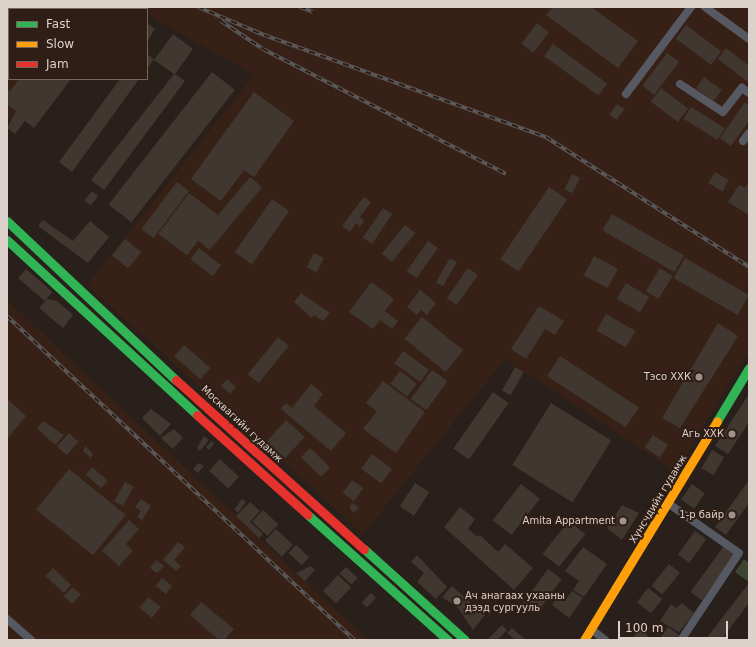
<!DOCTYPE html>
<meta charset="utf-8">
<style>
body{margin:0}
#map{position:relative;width:756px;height:647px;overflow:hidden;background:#29201b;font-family:"DejaVu Sans",sans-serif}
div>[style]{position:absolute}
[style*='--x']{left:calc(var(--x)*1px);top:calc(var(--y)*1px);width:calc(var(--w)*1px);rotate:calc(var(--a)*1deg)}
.built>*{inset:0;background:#372117}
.green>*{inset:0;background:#3b4532}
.building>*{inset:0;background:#403730;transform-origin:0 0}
.street>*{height:8px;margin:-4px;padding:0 4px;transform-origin:4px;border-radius:4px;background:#565962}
.fast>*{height:9px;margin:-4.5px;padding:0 4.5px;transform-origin:4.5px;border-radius:4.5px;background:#30b455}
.slow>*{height:9px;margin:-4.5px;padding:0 4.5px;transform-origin:4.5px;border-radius:4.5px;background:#ff9f0a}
.jam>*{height:9px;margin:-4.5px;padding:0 4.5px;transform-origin:4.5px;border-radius:4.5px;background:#e5322d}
.rail>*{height:3.5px;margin-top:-1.75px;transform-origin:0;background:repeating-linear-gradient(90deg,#2f1e15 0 6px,#5d5b5c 0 12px);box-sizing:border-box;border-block:1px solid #5d5b5c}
.dots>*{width:11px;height:11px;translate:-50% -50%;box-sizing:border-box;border:2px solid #2f1e15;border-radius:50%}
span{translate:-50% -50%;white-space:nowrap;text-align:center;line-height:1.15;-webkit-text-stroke:4px #2f1e15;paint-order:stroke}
.poi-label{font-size:10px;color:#ddd1cb}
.right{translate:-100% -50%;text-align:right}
.left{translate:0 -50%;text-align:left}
.street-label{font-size:10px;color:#ddd1cb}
.frame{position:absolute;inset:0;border:8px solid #ddd1cb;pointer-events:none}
.legend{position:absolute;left:8px;top:8px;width:140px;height:72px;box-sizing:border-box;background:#2f1e15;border:1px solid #75665e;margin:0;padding:5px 7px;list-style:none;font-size:12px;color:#ddd1cb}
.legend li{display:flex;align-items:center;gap:8px;height:20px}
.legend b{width:20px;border:1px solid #75665e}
.scale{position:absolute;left:618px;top:621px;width:110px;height:18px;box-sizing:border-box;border:2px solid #ddd1cb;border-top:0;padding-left:5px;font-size:12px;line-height:14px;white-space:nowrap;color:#ddd1cb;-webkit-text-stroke:3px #2f1e15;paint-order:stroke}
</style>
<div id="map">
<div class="built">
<div style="clip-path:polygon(7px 7px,101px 7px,9px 9px,9px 79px,42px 79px,7px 122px)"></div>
<div style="clip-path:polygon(135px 7px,749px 7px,749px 351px,676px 472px,505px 359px,363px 534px,87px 285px,254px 75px,147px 14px,147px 9px)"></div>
<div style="clip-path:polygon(7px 300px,357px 630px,368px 640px,7px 640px)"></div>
</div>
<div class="green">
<div style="clip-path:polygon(744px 559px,749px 563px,749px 582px,735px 572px)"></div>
</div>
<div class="building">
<div style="clip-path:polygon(104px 7px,119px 7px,122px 9px,103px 9px)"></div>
<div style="clip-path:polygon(553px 7px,591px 7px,638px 41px,618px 68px,546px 15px)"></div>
<div style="clip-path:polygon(147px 23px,155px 29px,147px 42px)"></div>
<div style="left:537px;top:23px;width:15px;height:26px;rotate:37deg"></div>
<div style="left:686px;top:25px;width:44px;height:17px;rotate:37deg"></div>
<div style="clip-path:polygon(173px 34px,193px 49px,175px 74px,185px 81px,104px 190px,91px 180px,174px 74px,154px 60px)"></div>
<div style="left:553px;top:44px;width:67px;height:15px;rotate:36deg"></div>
<div style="clip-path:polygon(726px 48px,749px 66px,749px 83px,718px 59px)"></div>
<div style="left:667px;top:53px;width:15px;height:41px;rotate:37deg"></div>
<div style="clip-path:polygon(147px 54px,154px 59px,147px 69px)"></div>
<div style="left:212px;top:72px;width:29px;height:168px;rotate:38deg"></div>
<div style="left:704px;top:77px;width:22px;height:14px;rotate:36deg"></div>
<div style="clip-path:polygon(19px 79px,71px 79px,34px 128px,25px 121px,15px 134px,7px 128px,16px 111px,7px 104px,7px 88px,10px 91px)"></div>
<div style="clip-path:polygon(120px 79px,139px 79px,72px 172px,59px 162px)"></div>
<div style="left:661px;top:88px;width:34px;height:17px;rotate:37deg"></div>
<div style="clip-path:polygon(254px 92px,294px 121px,254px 177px,244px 170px,221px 201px,191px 179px)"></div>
<div style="clip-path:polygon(745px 102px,749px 105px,749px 121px,731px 146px,720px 138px)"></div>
<div style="left:617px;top:104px;width:9px;height:13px;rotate:36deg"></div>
<div style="left:691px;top:107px;width:40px;height:14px;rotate:32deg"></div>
<div style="left:715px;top:172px;width:16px;height:13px;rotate:30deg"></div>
<div style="left:572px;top:174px;width:9px;height:17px;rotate:27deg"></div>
<div style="left:250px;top:177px;width:16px;height:82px;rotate:40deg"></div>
<div style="left:177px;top:182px;width:15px;height:59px;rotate:37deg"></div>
<div style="clip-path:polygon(749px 182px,749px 215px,728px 202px,739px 185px,745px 188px)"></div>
<div style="left:549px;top:187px;width:22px;height:87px;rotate:34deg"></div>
<div style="left:92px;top:191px;width:8px;height:12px;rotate:40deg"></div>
<div style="left:189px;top:193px;width:36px;height:51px;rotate:37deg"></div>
<div style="clip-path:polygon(364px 197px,371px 202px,360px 217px,364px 221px,360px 227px,356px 223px,350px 232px,342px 226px)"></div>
<div style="left:272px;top:199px;width:21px;height:65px;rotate:35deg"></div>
<div style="left:383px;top:208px;width:11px;height:36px;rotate:34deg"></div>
<div style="left:612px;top:214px;width:83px;height:19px;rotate:30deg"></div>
<div style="clip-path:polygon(43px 220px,73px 241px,90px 221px,109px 237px,88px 263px,38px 226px)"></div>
<div style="left:405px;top:225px;width:13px;height:37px;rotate:39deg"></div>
<div style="left:125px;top:239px;width:21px;height:21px;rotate:39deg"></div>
<div style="left:428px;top:241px;width:12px;height:37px;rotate:35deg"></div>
<div style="left:199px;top:248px;width:28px;height:14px;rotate:38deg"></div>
<div style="left:314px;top:253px;width:11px;height:16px;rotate:27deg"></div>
<div style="left:594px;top:256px;width:27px;height:22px;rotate:28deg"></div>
<div style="left:450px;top:258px;width:8px;height:28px;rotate:30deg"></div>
<div style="left:685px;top:258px;width:74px;height:23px;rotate:30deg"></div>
<div style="left:468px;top:268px;width:12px;height:37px;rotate:35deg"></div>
<div style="left:660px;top:268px;width:15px;height:27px;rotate:32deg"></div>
<div style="left:26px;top:269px;width:35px;height:12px;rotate:41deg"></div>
<div style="clip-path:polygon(371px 282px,394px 299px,385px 311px,398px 321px,392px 329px,380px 320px,373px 329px,349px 312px)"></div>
<div style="left:626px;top:283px;width:27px;height:18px;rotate:31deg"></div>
<div style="clip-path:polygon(420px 290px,436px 303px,427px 315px,421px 310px,417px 315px,407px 307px)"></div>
<div style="clip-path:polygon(301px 293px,330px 313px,323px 321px,314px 315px,312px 318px,294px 302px)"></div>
<div style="clip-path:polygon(47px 299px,57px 301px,73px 315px,63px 328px,39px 308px)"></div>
<div style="clip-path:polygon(539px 306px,564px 321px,555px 335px,545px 329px,526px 359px,511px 349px)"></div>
<div style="left:606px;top:314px;width:34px;height:19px;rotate:30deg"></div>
<div style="left:422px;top:317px;width:53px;height:28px;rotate:39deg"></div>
<div style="clip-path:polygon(718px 323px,738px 336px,680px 428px,662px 418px)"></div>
<div style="left:278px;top:337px;width:14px;height:48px;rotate:39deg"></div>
<div style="left:184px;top:345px;width:35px;height:15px;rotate:41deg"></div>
<div style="left:403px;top:351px;width:32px;height:15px;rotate:36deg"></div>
<div style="left:560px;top:356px;width:94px;height:24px;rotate:33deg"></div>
<div style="left:515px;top:367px;width:10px;height:27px;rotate:29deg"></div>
<div style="left:432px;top:370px;width:19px;height:36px;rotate:36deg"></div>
<div style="left:400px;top:371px;width:21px;height:16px;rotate:37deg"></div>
<div style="left:227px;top:379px;width:12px;height:9px;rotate:42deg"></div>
<div style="clip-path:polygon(383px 381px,425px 412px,396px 453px,363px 429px,377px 411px,366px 403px)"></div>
<div style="clip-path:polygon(311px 384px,323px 394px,314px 406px,346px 433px,331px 451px,281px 409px,286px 403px,292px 408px)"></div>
<div style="left:493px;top:392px;width:19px;height:69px;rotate:35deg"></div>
<div style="clip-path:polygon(749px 394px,749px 422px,728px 454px,715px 446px)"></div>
<div style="clip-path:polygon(7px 399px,26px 416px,7px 439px)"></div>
<div style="left:551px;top:403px;width:71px;height:73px;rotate:32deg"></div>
<div style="clip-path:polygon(151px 409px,171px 424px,160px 436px,142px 418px)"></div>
<div style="left:286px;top:420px;width:25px;height:29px;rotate:42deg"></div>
<div style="clip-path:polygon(43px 421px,64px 435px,55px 445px,37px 428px)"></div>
<div style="clip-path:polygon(174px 429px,183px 438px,173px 449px,161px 438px)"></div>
<div style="left:69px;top:433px;width:13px;height:18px;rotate:42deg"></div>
<div style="left:653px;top:435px;width:18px;height:15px;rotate:34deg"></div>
<div style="clip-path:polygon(204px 436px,209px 440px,200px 451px,197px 448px)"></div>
<div style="clip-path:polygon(212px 441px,214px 444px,209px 450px,206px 447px)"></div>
<div style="clip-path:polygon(85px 446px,93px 454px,91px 458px,83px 451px)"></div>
<div style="left:310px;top:448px;width:28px;height:13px;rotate:44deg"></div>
<div style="left:712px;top:450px;width:14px;height:21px;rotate:30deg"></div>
<div style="left:372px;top:454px;width:25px;height:18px;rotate:37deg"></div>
<div style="left:220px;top:459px;width:26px;height:16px;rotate:43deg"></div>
<div style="clip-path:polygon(199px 463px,204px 466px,198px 473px,193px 469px)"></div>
<div style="left:92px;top:467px;width:21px;height:10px;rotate:41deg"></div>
<div style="left:69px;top:469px;width:73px;height:52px;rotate:39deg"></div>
<div style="left:352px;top:480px;width:14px;height:16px;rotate:36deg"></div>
<div style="clip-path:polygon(749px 480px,749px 503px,726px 535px,715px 527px)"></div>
<div style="left:125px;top:482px;width:10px;height:22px;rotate:29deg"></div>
<div style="left:415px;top:483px;width:17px;height:28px;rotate:33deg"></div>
<div style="left:521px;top:484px;width:24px;height:46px;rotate:38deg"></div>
<div style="left:692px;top:484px;width:16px;height:19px;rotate:35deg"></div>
<div style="clip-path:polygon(141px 499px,151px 506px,142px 520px,137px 517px,141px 511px,135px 507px)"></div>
<div style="left:242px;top:499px;width:5px;height:13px;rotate:37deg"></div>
<div style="clip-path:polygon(250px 502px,260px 511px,250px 522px,263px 534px,259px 538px,236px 516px)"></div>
<div style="clip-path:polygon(352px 503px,359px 507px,354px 513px,349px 508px)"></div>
<div style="clip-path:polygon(622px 505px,639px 513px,622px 540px,607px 528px)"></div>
<div style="clip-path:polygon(460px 507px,475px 519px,468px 529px,478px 537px,480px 535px,498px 552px,492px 559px,505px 544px,533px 568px,514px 590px,444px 527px)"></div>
<div style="left:263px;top:510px;width:21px;height:16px;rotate:43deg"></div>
<div style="clip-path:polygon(129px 520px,139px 529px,126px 544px,133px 551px,119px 566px,102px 551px)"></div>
<div style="left:569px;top:521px;width:21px;height:42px;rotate:39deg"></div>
<div style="left:276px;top:529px;width:23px;height:16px;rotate:43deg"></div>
<div style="left:695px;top:531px;width:14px;height:29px;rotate:36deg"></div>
<div style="clip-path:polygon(178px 542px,185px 547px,174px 560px,181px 566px,176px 571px,163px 560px)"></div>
<div style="left:296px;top:545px;width:18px;height:11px;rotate:43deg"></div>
<div style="left:724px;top:546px;width:14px;height:57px;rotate:36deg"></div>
<div style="clip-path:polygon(583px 547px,607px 564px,584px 597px,573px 590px,579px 581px,565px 571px)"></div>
<div style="clip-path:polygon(417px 555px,447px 587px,436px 599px,417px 582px,424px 573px,411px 562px)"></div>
<div style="clip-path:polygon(156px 560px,164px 566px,157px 573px,150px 568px)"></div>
<div style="left:669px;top:564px;width:14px;height:28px;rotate:39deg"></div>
<div style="clip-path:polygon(311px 566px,315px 570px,305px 581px,296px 573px)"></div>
<div style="left:346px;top:567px;width:16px;height:9px;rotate:43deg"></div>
<div style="left:53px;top:568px;width:25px;height:11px;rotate:43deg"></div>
<div style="left:548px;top:569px;width:17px;height:42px;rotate:36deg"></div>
<div style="left:338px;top:575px;width:18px;height:22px;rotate:43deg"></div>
<div style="left:162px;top:578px;width:13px;height:10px;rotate:39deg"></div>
<div style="clip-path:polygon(749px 583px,749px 603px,721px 640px,705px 640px)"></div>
<div style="clip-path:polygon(452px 586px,478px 609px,481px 605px,488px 611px,473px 630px,458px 608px,442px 597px)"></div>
<div style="left:73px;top:587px;width:11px;height:13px;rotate:45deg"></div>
<div style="left:648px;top:588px;width:18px;height:18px;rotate:38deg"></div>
<div style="clip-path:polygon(572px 591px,583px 598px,569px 618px,552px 605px,559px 594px,566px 599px)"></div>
<div style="left:371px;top:593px;width:7px;height:13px;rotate:45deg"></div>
<div style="left:148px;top:597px;width:16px;height:14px;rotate:38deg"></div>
<div style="clip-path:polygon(201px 602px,234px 629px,224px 640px,219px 640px,190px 615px)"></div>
<div style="clip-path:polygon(682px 603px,694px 613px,679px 632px,660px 621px,671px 604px,676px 608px)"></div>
<div style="clip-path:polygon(502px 625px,507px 630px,497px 640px,487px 640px)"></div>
<div style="clip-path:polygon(668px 627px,679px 635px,676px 640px,659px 640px)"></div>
<div style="clip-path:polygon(512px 628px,526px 640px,515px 640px,507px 633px)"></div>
<div style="clip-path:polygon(639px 630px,645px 631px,650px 640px,631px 640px)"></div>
</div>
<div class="street">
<div style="--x:705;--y:7;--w:54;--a:36"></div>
<div style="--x:680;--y:84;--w:51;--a:33.1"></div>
<div style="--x:723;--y:112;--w:31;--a:-52"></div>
<div style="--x:742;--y:88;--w:9;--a:36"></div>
<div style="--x:626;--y:94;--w:109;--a:-53.2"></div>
<div style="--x:743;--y:141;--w:10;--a:-53"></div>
<div style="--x:669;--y:504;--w:85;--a:35"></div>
<div style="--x:739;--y:553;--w:105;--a:123.7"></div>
<div style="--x:7;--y:619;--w:32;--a:41"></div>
<div style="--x:591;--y:629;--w:18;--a:38"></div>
</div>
<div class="fast">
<div style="--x:7;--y:221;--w:232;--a:43.3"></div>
<div style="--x:7;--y:240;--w:258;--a:42.6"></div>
<div style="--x:717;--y:421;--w:62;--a:-58.9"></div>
<div style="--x:308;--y:515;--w:188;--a:41.8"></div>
<div style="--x:364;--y:549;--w:136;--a:42"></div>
</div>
<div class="slow">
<div style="--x:584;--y:640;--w:256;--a:-58.7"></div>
</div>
<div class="jam">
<div style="--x:176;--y:380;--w:253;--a:42"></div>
<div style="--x:197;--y:415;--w:149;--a:42"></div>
</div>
<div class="rail">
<div style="--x:198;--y:7;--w:72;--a:23"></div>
<div style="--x:264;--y:35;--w:300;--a:19.9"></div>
<div style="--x:546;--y:137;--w:241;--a:32.6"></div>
<div style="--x:300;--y:7;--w:14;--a:21"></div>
<div style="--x:221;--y:21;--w:50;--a:33.7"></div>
<div style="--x:263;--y:49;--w:273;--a:27.2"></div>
<div style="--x:7;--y:316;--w:475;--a:43"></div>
</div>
<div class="dots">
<div style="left:699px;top:377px;background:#9e938d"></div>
<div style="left:732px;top:434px;background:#9e938d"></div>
<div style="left:732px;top:515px;background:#9e938d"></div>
<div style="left:623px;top:521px;background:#9e938d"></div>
<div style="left:457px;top:601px;background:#9e938d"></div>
</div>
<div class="poi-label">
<span class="right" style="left:691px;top:377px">Тэсо ХХК</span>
<span class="right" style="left:724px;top:434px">Агь ХХК</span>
<span class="right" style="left:724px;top:515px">1-р байр</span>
<span class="right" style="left:615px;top:521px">Amita Appartment</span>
<span class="left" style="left:465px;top:601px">Ач анагаах ухааны<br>дээд сургууль</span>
</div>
<div class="street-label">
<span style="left:242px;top:424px;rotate:43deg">Москвагийн гудамж</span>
<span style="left:658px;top:499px;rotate:-59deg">Хүнсчдийн гудамж</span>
</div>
<div class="frame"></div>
<ul class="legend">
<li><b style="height:5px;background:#30b455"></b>Fast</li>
<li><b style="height:5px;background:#ff9f0a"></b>Slow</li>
<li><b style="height:5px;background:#e5322d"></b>Jam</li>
</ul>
<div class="scale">100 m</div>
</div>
